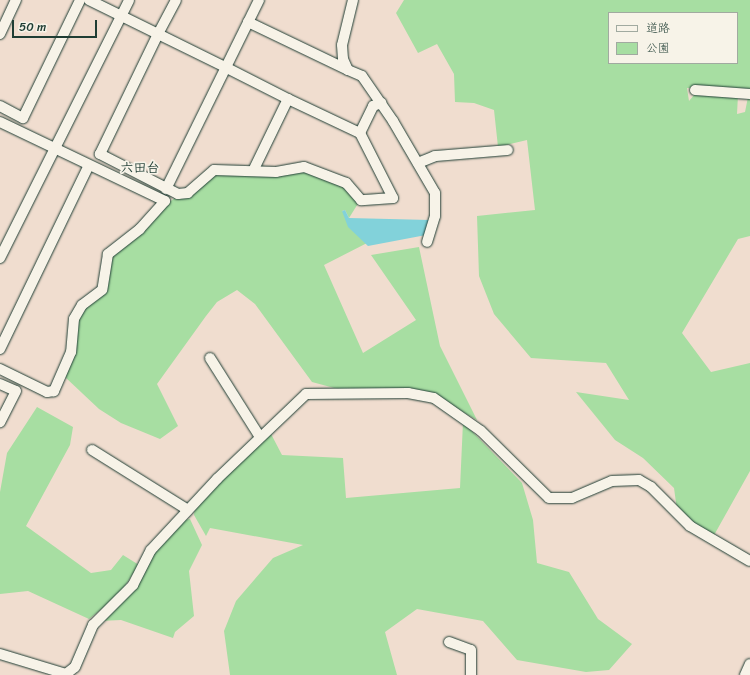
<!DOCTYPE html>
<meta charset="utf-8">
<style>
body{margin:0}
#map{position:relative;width:750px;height:675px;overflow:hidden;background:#f0ddcf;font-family:Sriracha,"Klee One",sans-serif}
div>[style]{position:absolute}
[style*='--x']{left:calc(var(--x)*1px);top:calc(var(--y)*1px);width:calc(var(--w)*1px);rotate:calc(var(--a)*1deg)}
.green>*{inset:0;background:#a7dea2}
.water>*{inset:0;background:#82d2da}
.roads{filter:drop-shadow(0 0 1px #1f3d34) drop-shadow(0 0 1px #1f3d34)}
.minor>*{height:10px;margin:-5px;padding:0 5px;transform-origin:5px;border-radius:5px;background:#f7f3e8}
span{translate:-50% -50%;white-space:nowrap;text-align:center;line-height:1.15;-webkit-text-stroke:3.5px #f7f3e8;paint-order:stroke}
.quarter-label{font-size:13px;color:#1f3d34;font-weight:700}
.legend{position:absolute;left:608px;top:12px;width:130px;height:52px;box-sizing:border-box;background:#f7f3e8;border:1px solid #a1aaa0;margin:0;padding:5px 7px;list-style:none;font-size:12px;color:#1f3d34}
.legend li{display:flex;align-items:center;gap:8px;height:20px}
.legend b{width:20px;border:1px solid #a1aaa0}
.scale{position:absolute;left:12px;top:20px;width:85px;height:18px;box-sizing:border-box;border:2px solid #1f3d34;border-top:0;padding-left:5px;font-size:12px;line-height:14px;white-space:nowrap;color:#1f3d34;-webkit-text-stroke:3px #f7f3e8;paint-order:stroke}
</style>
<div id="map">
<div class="green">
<div style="clip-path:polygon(evenodd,404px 0,750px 0,750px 90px,687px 88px,689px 101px,695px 94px,738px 95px,737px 114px,745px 112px,748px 97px,750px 100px,750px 236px,738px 239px,682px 333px,711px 372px,750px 363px,750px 471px,713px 537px,677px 510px,674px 488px,643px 458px,615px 440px,576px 392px,629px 400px,606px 363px,531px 358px,494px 314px,479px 276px,477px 216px,535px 210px,527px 140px,498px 147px,494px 110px,474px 103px,455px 102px,454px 74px,437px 44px,418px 53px,396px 13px,404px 0,609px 13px,737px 13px,737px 63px,609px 63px,609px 13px)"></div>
<div style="clip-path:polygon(304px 170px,344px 187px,359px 202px,349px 218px,345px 210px,342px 211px,369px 242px,324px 265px,363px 353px,416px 320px,371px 255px,419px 247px,440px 346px,477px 420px,436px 397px,338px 389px,312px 382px,255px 304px,237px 290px,217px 302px,206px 316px,157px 384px,178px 426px,160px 439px,121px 423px,99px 409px,65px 377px,75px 321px,85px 306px,96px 300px,112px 255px,172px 200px,215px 173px)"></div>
<div style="clip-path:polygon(37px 407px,73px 427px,70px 445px,26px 526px,91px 573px,111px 570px,123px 555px,139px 565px,118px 596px,89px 619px,28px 591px,0 594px,0 492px,7px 453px)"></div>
<div style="clip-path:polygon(463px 422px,522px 483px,533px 520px,537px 563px,569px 572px,598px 619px,632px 644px,609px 670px,586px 672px,517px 660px,483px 621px,417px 609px,385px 632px,397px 675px,230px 675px,224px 631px,236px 601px,273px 558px,303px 545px,210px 528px,206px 536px,194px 515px,195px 506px,270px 432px,282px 455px,343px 458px,346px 498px,460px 488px)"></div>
<div style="clip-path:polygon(190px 519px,202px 545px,189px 571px,194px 616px,175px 632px,173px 638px,121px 620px,100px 621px,155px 551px,185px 520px)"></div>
</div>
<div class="water">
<div style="clip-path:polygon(345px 210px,349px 218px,430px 220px,426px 235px,368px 246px,348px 227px,342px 211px)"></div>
</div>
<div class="roads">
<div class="minor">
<div style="--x:89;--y:0;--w:77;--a:26.2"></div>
<div style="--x:158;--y:34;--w:75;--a:26.2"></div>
<div style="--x:225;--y:67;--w:71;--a:26.9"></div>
<div style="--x:288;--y:99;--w:80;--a:25.3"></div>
<div style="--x:360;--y:133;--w:73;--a:63.1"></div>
<div style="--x:393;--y:198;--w:32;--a:176"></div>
<div style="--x:361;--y:200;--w:23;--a:-131"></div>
<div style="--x:346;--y:183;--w:45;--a:-159.1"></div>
<div style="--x:304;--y:167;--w:28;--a:170"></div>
<div style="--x:276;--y:172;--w:62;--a:-178.2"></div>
<div style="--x:214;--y:170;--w:35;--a:139"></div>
<div style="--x:188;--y:193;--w:10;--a:174"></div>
<div style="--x:178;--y:194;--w:88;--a:-152.9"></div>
<div style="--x:100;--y:154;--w:133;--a:-64.2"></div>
<div style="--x:158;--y:34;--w:38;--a:-62"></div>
<div style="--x:353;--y:0;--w:46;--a:103.7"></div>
<div style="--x:342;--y:45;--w:14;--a:86"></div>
<div style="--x:343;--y:59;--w:12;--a:66"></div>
<div style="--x:348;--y:70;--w:15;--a:23"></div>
<div style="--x:362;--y:76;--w:55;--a:55.4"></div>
<div style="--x:393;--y:121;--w:83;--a:59.7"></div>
<div style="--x:435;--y:193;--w:23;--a:90"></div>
<div style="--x:435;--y:216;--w:27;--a:107"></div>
<div style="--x:248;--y:22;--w:111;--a:25.6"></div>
<div style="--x:0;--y:34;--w:38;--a:-65"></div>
<div style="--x:695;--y:90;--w:55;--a:4.2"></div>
<div style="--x:0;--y:106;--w:26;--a:28"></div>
<div style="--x:23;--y:118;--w:131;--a:-64.2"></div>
<div style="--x:0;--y:122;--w:183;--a:25.6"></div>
<div style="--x:165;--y:201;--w:38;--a:132"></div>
<div style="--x:140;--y:229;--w:41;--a:142"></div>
<div style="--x:108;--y:254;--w:36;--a:99"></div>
<div style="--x:102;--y:290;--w:25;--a:143"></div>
<div style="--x:82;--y:305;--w:16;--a:120"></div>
<div style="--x:74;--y:319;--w:33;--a:95"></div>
<div style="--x:71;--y:352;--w:43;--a:113.6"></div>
<div style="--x:54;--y:391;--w:7;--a:172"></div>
<div style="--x:47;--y:392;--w:52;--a:-153.9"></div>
<div style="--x:360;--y:133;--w:30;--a:-64"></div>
<div style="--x:373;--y:106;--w:9;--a:-21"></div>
<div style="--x:418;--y:163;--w:18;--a:-22"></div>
<div style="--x:435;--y:156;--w:73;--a:-4.7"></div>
<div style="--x:253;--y:171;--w:80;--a:-64.1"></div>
<div style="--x:166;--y:189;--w:211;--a:-63.8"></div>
<div style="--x:0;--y:258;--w:288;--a:-63.4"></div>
<div style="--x:0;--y:349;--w:204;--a:-64.2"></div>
<div style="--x:210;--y:358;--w:93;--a:57.7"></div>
<div style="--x:0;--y:384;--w:17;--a:24"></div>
<div style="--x:16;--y:391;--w:35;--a:117"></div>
<div style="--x:92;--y:450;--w:113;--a:32"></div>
<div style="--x:449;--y:642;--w:23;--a:20"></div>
<div style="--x:471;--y:650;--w:25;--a:90"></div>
<div style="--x:0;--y:654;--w:69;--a:16.9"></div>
<div style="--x:66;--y:674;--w:11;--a:-38"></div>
<div style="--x:75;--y:667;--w:46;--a:-66.8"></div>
<div style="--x:93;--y:625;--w:57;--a:-45"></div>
<div style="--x:133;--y:585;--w:39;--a:-63"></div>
<div style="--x:151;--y:550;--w:97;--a:-47.1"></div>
<div style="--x:217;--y:479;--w:123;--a:-43.7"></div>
<div style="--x:306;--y:394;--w:102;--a:-0.6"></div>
<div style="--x:408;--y:393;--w:26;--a:11"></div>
<div style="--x:434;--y:398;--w:57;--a:35.1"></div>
<div style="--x:481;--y:431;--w:95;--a:44.6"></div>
<div style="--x:549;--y:498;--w:23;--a:0"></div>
<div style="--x:572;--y:498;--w:43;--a:-23"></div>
<div style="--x:612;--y:481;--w:27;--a:-2"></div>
<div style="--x:639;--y:480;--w:14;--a:30"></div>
<div style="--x:651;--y:487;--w:55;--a:45"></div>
<div style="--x:690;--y:526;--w:69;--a:30.3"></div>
<div style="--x:745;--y:675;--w:12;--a:-66"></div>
</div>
</div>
<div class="quarter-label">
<span style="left:140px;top:168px">六田台</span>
</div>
<ul class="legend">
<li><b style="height:5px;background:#f7f3e8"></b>道路</li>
<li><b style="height:11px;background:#a7dea2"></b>公園</li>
</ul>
<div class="scale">50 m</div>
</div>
